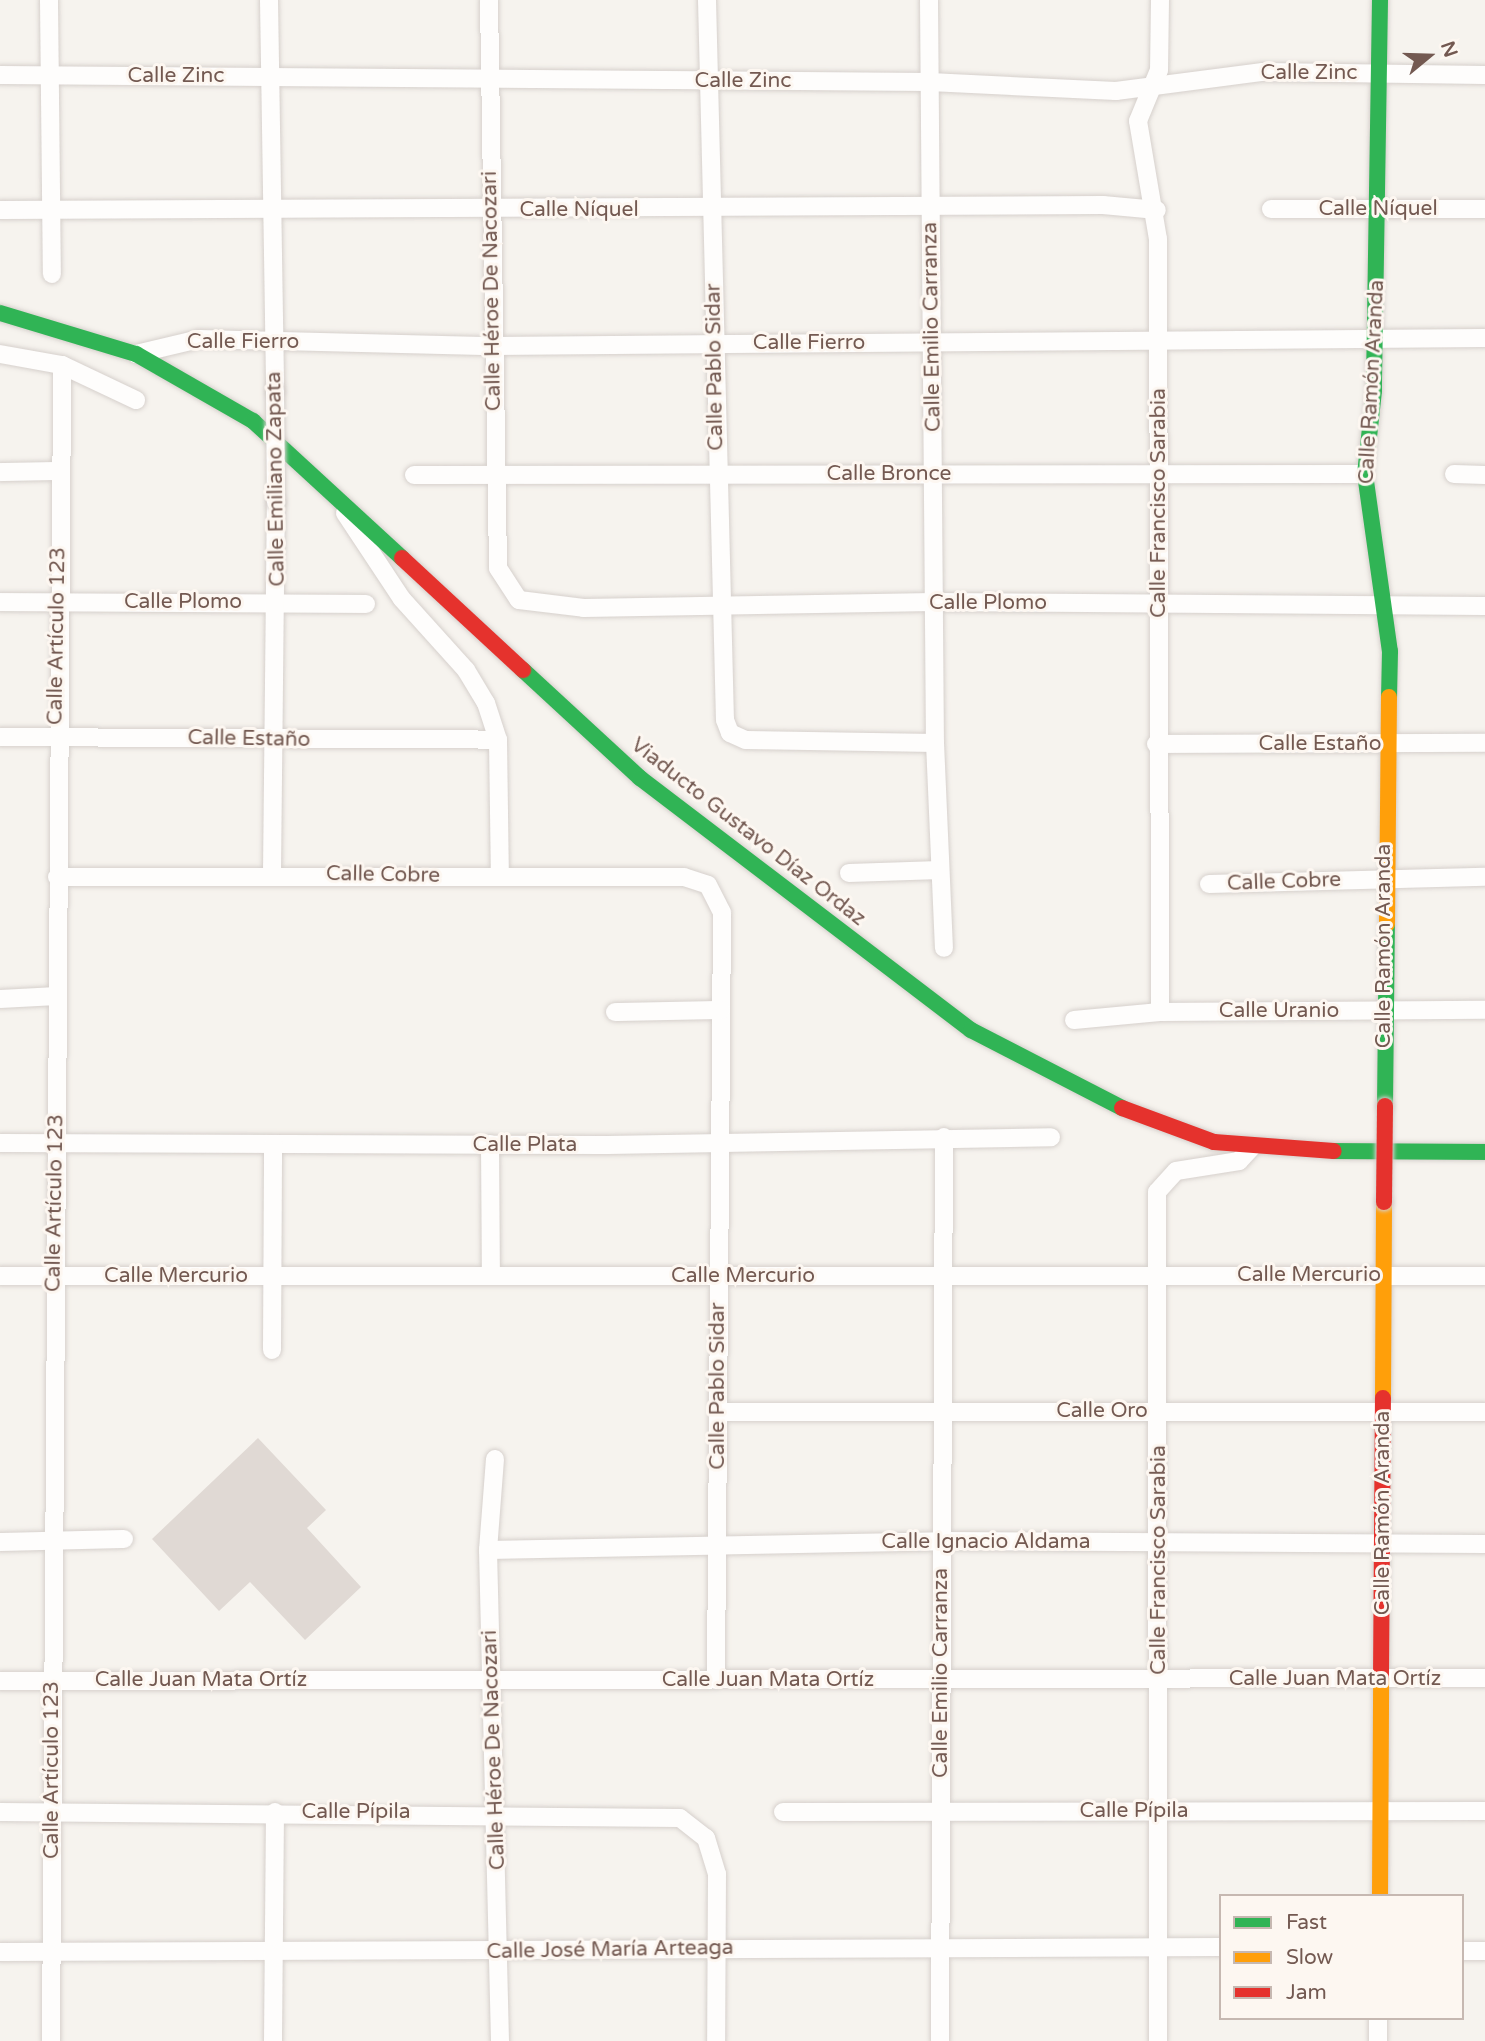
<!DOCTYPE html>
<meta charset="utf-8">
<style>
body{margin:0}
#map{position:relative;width:1485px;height:2041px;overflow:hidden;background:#f6f3ee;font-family:"Varela Round",sans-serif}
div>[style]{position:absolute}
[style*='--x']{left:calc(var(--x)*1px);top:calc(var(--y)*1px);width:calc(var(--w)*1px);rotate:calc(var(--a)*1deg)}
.building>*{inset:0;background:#e0d9d4}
.roads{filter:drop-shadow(0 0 2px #d6d0cc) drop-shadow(0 0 2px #d6d0cc)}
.street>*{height:18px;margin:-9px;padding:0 9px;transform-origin:9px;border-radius:9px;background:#fefdfc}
.fast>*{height:16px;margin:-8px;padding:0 8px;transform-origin:8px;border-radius:8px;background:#30b455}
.slow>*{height:16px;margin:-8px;padding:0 8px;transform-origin:8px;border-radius:8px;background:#ff9f0a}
.jam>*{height:16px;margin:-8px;padding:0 8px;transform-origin:8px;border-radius:8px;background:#e5322d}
.bridges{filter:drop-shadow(0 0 2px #d6d0cc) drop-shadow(0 0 2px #d6d0cc)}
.street-bridge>*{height:18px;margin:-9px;padding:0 9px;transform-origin:9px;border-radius:9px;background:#fefdfc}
.jam-bridge>*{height:16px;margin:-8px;padding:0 8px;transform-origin:8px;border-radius:8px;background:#e5322d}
span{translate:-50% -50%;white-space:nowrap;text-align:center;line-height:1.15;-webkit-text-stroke:6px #fdf7f1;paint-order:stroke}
.street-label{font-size:21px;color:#735951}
.legend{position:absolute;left:1219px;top:1894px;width:245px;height:126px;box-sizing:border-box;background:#fdf7f1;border:2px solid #c6b8b1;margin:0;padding:9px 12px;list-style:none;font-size:21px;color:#735951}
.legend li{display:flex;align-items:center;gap:14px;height:35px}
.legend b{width:35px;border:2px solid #c6b8b1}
.north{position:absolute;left:1394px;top:21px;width:70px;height:70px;-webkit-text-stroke:5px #fdf7f1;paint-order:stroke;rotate:71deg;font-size:19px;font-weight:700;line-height:28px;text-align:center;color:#735951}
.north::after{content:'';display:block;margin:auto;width:24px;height:32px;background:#735951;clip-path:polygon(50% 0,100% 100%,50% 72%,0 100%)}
</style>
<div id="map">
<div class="building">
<div style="clip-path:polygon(258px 1438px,326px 1510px,307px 1528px,361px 1587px,305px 1640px,250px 1582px,219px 1611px,152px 1539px)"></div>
</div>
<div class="roads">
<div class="street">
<div style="--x:49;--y:0;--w:274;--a:89.4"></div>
<div style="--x:269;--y:0;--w:391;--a:89.1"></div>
<div style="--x:489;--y:0;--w:568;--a:89.09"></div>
<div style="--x:498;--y:568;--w:38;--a:57"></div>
<div style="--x:519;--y:600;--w:65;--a:7"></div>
<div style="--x:584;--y:608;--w:349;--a:-1"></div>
<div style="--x:933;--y:602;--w:552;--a:0.42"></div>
<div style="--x:707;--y:0;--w:720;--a:88.57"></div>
<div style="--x:725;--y:720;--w:14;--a:69"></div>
<div style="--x:730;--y:733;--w:17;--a:24"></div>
<div style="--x:746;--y:740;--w:189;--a:0.9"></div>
<div style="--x:929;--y:0;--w:743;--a:89.54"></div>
<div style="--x:935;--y:743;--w:205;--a:87.5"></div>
<div style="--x:1160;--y:0;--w:70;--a:90.8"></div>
<div style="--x:1159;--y:70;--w:55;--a:112.4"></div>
<div style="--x:1138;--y:121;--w:120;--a:80.4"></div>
<div style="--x:1158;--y:239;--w:773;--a:89.85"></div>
<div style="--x:0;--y:75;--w:930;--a:0.43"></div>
<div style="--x:930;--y:82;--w:186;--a:2.8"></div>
<div style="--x:1116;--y:91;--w:148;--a:-7.4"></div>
<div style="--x:1263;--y:72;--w:222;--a:0.8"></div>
<div style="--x:1271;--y:209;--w:214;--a:0"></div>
<div style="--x:0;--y:210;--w:1103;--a:-0.26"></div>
<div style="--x:1103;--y:205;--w:54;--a:5.3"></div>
<div style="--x:0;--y:354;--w:63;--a:10.1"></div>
<div style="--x:62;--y:365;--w:82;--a:25.3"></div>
<div style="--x:136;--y:354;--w:65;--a:-13.4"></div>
<div style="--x:199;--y:339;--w:294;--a:1.4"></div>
<div style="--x:493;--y:346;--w:992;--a:-0.46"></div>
<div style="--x:0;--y:472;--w:59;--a:-1"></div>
<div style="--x:1454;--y:474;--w:31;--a:2"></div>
<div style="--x:414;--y:475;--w:951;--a:-0.06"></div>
<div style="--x:345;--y:513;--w:103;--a:56.5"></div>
<div style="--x:402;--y:599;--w:96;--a:48"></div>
<div style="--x:466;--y:670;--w:39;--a:59"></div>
<div style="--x:486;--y:703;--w:39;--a:72"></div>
<div style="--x:498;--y:740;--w:136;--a:89.2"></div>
<div style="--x:0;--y:602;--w:366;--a:0.3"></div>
<div style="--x:0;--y:737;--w:498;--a:0.3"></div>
<div style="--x:1156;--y:744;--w:329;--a:-0.2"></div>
<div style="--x:272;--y:873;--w:371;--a:-89.4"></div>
<div style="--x:849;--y:873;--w:91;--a:-1.9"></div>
<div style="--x:57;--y:877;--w:627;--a:0"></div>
<div style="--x:684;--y:877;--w:25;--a:18"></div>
<div style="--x:708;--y:885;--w:31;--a:63"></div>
<div style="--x:722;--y:913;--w:767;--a:90.45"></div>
<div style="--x:1209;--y:884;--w:276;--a:-1.5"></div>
<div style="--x:0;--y:999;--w:57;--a:-3"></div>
<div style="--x:615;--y:1012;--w:106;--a:-1.1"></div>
<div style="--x:1074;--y:1020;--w:86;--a:-5.3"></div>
<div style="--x:1160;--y:1012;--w:325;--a:-0.4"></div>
<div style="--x:0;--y:1143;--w:607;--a:0.19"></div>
<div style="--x:607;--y:1145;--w:444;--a:-1"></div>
<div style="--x:490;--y:1144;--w:132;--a:89.6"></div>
<div style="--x:0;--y:1276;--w:1485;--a:0"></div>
<div style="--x:272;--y:1350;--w:206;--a:-89.7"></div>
<div style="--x:718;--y:1412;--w:767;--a:0"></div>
<div style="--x:495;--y:1459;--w:91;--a:94.4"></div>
<div style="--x:488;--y:1550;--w:491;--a:88.6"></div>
<div style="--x:0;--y:1542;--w:124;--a:-1.4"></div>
<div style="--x:488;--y:1550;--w:454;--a:-1.1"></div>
<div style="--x:942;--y:1541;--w:543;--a:0.32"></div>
<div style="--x:0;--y:1681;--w:1485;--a:-0.12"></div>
<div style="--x:0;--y:1812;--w:680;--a:0.51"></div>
<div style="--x:680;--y:1818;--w:33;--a:38"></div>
<div style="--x:706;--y:1838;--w:38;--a:73"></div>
<div style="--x:717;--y:1874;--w:167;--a:90.3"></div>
<div style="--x:783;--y:1812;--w:702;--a:-0.08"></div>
<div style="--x:1462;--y:1951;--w:23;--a:0"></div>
<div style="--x:0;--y:1952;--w:1221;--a:-0.23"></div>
<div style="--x:51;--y:2041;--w:1676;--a:-89.62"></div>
<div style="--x:273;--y:2041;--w:229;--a:-89.5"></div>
<div style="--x:940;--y:2041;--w:904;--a:-89.75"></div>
<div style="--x:1158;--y:2041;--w:849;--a:-90.07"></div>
<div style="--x:1157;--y:1192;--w:28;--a:-48"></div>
<div style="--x:1176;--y:1171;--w:64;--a:-9"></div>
<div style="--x:1239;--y:1161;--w:19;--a:-47"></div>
<div style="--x:1378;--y:2041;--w:23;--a:-90"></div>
</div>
<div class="fast">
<div style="--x:1380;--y:0;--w:391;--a:90.9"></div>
<div style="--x:1374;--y:391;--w:83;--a:96.2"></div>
<div style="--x:1365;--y:474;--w:179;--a:82"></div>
<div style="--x:1390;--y:651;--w:46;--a:91.2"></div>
<div style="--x:0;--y:313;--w:142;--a:16.8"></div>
<div style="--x:136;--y:354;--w:135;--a:29.8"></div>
<div style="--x:253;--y:421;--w:202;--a:42.6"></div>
<div style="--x:523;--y:670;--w:159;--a:42.7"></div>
<div style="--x:640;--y:778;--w:416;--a:37.3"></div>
<div style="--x:971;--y:1030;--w:170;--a:27.3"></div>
<div style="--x:1385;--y:1106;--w:182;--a:-89.4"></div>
<div style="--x:1334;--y:1151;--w:151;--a:0.4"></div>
</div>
<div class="slow">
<div style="--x:1387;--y:924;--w:227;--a:-89.5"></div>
<div style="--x:1383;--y:1398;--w:196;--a:-89.7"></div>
<div style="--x:1380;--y:1896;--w:218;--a:-89.7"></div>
</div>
<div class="jam">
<div style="--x:402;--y:558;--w:165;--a:42.8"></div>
<div style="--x:1122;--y:1108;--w:98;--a:20.3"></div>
<div style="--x:1214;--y:1142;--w:120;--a:4.3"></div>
<div style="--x:1381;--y:1678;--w:280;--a:-89.6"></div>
</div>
</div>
<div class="bridges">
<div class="street-bridge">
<div style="--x:275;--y:391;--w:111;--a:89.5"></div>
</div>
<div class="jam-bridge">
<div style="--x:1384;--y:1202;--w:96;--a:-89.4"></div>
</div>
</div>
<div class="street-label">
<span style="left:1309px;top:73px">Calle Zinc</span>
<span style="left:176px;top:76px">Calle Zinc</span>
<span style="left:743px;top:81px">Calle Zinc</span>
<span style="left:1378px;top:209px">Calle Níquel</span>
<span style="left:579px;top:210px">Calle Níquel</span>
<span style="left:492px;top:291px;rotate:-91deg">Calle Héroe De Nacozari</span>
<span style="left:932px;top:327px;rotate:-91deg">Calle Emilio Carranza</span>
<span style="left:243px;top:342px">Calle Fierro</span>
<span style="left:809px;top:343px">Calle Fierro</span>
<span style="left:715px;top:367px;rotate:-91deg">Calle Pablo Sidar</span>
<span style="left:1372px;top:382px;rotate:-87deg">Calle Ramón Aranda</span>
<span style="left:889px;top:474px">Calle Bronce</span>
<span style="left:276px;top:479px;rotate:-91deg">Calle Emiliano Zapata</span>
<span style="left:1159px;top:503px;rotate:-90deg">Calle Francisco Sarabia</span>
<span style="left:183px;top:602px">Calle Plomo</span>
<span style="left:988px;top:603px">Calle Plomo</span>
<span style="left:57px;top:636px;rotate:-89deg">Calle Artículo 123</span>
<span style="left:249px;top:739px;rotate:1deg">Calle Estaño</span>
<span style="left:1320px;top:744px">Calle Estaño</span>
<span style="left:748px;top:832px;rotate:38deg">Viaducto Gustavo Díaz Ordaz</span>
<span style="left:383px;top:875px;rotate:1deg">Calle Cobre</span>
<span style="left:1284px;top:882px;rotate:-2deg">Calle Cobre</span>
<span style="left:1384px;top:946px;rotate:-90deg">Calle Ramón Aranda</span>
<span style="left:1279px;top:1011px">Calle Uranio</span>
<span style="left:525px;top:1145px">Calle Plata</span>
<span style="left:55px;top:1203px;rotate:-89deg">Calle Artículo 123</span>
<span style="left:1309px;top:1275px">Calle Mercurio</span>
<span style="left:176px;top:1276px">Calle Mercurio</span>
<span style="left:743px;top:1276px">Calle Mercurio</span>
<span style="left:718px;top:1386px;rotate:-90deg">Calle Pablo Sidar</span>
<span style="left:1102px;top:1411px">Calle Oro</span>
<span style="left:1383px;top:1513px;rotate:-90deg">Calle Ramón Aranda</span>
<span style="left:986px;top:1542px">Calle Ignacio Aldama</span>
<span style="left:1159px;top:1560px;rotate:-90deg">Calle Francisco Sarabia</span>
<span style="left:941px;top:1673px;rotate:-90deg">Calle Emilio Carranza</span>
<span style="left:1335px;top:1679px">Calle Juan Mata Ortíz</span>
<span style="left:201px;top:1680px">Calle Juan Mata Ortíz</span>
<span style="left:768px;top:1680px">Calle Juan Mata Ortíz</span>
<span style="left:494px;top:1750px;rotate:-92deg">Calle Héroe De Nacozari</span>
<span style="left:52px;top:1770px;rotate:-90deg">Calle Artículo 123</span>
<span style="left:1134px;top:1811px">Calle Pípila</span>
<span style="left:356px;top:1812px">Calle Pípila</span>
<span style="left:610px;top:1950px;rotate:-1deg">Calle José María Arteaga</span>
</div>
<ul class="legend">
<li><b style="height:9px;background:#30b455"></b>Fast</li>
<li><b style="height:9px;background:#ff9f0a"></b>Slow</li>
<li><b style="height:9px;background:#e5322d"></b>Jam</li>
</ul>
<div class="north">N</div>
</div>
